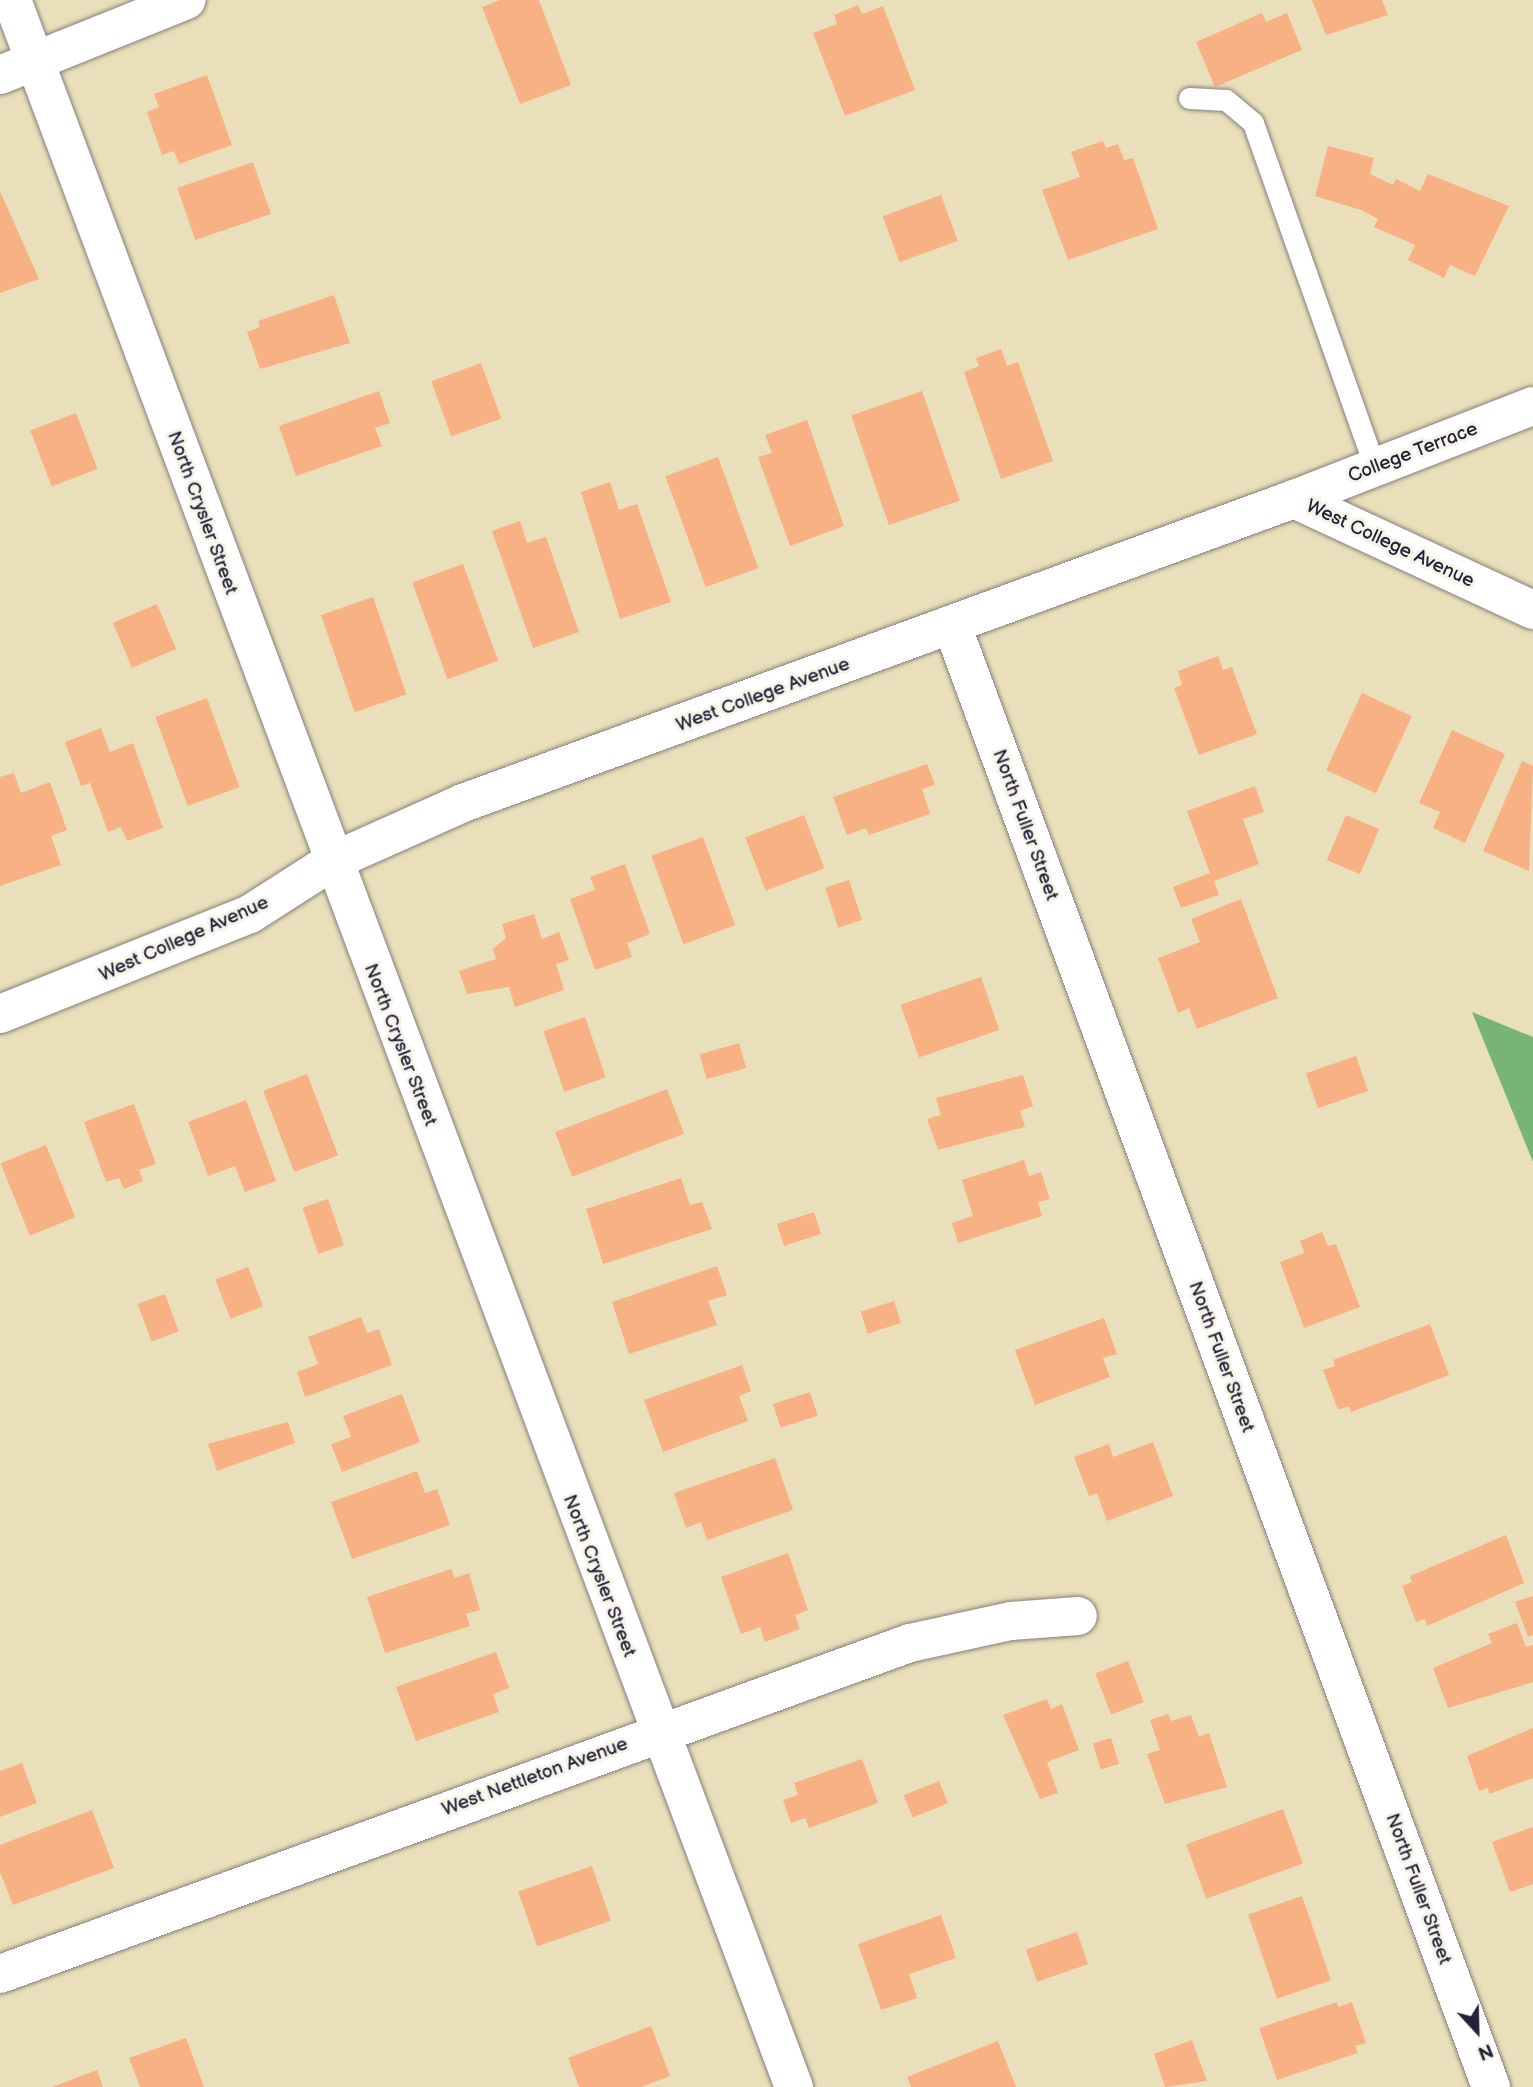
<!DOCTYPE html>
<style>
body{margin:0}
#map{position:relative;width:1533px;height:2087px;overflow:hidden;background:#eadfbb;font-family:"Balsamiq Sans",sans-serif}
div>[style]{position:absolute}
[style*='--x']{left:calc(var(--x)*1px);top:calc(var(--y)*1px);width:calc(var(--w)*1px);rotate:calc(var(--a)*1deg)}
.forest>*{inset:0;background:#78b574}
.building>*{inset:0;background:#f8b184;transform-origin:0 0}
.roads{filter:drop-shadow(0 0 2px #86807b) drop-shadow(0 0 2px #86807b)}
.service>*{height:21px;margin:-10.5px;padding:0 10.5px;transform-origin:10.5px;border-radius:10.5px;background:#fff}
.minor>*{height:38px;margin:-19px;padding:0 19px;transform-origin:19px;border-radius:19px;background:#fff}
span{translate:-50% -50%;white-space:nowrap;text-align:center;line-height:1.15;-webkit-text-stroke:6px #f7f3e8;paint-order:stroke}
.street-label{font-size:19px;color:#22223b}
.north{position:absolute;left:1442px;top:1996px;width:70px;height:70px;-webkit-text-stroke:5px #f7f3e8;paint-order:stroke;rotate:158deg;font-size:19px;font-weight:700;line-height:28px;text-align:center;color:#22223b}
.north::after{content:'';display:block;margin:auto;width:24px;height:32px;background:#22223b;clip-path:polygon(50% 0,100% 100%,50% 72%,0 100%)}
</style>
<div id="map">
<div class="forest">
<div style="clip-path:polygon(1472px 1012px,1533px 1037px,1533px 1162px)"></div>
</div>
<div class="building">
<div style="clip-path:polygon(500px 0,539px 0,571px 85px,520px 104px,482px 7px)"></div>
<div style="clip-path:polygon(1312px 0,1382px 0,1388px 15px,1326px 35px)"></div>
<div style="clip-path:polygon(858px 5px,862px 14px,883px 6px,915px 90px,845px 116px,813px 33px,837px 24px,834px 15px)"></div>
<div style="clip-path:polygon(1262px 13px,1266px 22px,1287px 13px,1302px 50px,1215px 87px,1196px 42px)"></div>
<div style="clip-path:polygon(207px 75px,232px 145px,179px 164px,174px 151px,162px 155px,147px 112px,159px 107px,154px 94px)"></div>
<div style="clip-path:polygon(1103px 141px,1106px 148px,1118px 144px,1124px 160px,1133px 158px,1158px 229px,1068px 260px,1042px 190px,1080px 177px,1071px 152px)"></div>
<div style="clip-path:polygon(1328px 146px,1374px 158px,1370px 174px,1393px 185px,1396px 179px,1420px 191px,1428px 174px,1509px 206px,1475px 276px,1450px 265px,1444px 278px,1408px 260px,1415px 245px,1374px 227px,1378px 219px,1361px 210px,1315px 196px)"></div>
<div style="left:253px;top:162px;width:55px;height:80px;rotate:71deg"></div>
<div style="clip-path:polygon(0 191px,39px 279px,0 293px)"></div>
<div style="left:941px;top:195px;width:49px;height:62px;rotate:70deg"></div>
<div style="clip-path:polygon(334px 295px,350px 343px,260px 369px,247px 332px,260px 327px,258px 321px)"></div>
<div style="clip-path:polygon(1001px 349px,1007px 366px,1018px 362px,1053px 461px,1001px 479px,964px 372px,979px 366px,976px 358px)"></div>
<div style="left:481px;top:363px;width:59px;height:53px;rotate:70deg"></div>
<div style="clip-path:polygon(379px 391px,390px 423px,375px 428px,382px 446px,296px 476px,279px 426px)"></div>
<div style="left:922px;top:391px;width:116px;height:75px;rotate:71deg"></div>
<div style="left:76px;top:413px;width:60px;height:49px;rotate:69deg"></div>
<div style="clip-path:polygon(807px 420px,844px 526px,790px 546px,758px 457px,772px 453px,765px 435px)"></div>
<div style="left:718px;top:457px;width:118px;height:56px;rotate:70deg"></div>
<div style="clip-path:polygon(610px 482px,619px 510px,637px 504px,671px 602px,620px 619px,581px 492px)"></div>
<div style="clip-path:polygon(520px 521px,527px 543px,546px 537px,579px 632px,533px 648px,492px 531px)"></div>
<div style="left:463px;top:564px;width:103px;height:54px;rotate:70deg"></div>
<div style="left:373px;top:597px;width:103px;height:55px;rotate:71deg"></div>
<div style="left:157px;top:604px;width:49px;height:48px;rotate:67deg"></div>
<div style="clip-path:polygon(1218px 656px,1223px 670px,1232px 667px,1257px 734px,1199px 755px,1174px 688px,1182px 685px,1178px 671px)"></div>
<div style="left:1362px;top:693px;width:55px;height:85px;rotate:25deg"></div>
<div style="left:207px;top:698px;width:95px;height:55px;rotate:70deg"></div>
<div style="clip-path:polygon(101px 728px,110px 752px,133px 743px,163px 828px,127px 841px,121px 827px,108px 832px,90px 783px,81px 786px,65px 742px)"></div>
<div style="clip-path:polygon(1452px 730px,1505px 754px,1465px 843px,1433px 828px,1440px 812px,1419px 803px)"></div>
<div style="clip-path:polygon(1522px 761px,1533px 766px,1529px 871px,1483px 851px)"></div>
<div style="clip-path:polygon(927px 764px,935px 785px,922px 789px,930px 814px,869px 835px,866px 828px,847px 835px,833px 797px)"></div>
<div style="clip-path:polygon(14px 773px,21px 793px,50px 782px,67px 830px,51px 836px,61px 865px,0 886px,0 777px)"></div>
<div style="clip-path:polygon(1255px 786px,1264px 812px,1243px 819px,1259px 864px,1214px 881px,1219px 895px,1181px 908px,1173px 887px,1210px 873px,1187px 811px)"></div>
<div style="left:804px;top:815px;width:57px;height:63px;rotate:69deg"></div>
<div style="left:1346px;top:815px;width:36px;height:49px;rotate:23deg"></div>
<div style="left:703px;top:837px;width:94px;height:55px;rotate:70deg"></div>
<div style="clip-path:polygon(625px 864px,650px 934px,627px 943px,632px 957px,595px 970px,570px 899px,595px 890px,590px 877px)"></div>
<div style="left:849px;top:880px;width:42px;height:25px;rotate:72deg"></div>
<div style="clip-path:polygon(1241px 899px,1278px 998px,1197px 1029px,1189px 1008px,1178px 1013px,1158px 958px,1200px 942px,1191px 919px)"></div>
<div style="clip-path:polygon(534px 914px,542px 939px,559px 932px,569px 960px,556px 964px,564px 990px,515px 1007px,509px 987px,467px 994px,459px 971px,496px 959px,493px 949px,506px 938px,502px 924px)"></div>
<div style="left:981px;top:977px;width:56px;height:85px;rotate:71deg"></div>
<div style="left:585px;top:1017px;width:64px;height:44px;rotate:71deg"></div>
<div style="left:739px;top:1043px;width:26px;height:41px;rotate:74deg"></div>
<div style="left:1356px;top:1056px;width:37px;height:53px;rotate:71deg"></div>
<div style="left:307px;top:1074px;width:87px;height:47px;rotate:69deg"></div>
<div style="clip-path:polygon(1023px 1075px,1033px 1106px,1020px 1111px,1025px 1127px,938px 1150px,927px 1119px,941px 1115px,936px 1098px)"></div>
<div style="left:667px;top:1089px;width:48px;height:120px;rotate:69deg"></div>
<div style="clip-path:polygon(246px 1100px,276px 1181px,245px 1192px,235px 1166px,208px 1176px,188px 1122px)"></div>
<div style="clip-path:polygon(134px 1104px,156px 1164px,139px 1170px,143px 1181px,124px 1189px,119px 1178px,106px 1182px,84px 1122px)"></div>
<div style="left:46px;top:1145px;width:78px;height:49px;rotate:68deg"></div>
<div style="clip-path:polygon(1024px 1160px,1029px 1176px,1041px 1172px,1050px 1199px,1038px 1202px,1042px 1216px,958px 1243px,952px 1223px,973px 1216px,962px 1180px)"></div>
<div style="clip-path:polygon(681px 1178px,690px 1205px,702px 1202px,712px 1229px,603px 1264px,586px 1209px)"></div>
<div style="left:328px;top:1199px;width:49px;height:27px;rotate:71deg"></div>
<div style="left:814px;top:1212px;width:23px;height:39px;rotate:72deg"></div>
<div style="clip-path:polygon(1322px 1232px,1328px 1246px,1336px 1244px,1360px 1307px,1304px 1328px,1280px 1262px,1304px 1253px,1300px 1241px)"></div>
<div style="clip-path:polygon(717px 1266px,727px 1295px,708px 1301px,717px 1325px,629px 1354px,612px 1302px)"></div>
<div style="left:248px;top:1267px;width:42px;height:35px;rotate:69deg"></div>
<div style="left:165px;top:1294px;width:40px;height:29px;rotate:70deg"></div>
<div style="left:894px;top:1301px;width:23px;height:35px;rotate:72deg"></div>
<div style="clip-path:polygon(361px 1317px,367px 1333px,379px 1329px,392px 1365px,305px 1397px,297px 1372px,318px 1364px,308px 1337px)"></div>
<div style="clip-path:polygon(1104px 1318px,1117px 1354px,1103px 1358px,1110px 1377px,1035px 1405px,1015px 1350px)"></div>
<div style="clip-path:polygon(1430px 1324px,1449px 1375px,1351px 1412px,1349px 1406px,1338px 1410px,1323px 1370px,1335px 1366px,1333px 1360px)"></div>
<div style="clip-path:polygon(742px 1365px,751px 1391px,739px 1396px,748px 1421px,663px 1452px,644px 1400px)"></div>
<div style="left:810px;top:1392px;width:25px;height:39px;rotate:72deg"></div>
<div style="clip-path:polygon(402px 1394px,420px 1442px,342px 1472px,331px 1444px,351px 1437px,343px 1416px)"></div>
<div style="clip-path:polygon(288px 1422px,295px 1443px,217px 1471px,208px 1444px)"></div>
<div style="clip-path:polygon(1153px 1442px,1173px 1496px,1107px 1521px,1097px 1493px,1089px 1496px,1074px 1457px,1109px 1444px,1113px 1457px)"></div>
<div style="clip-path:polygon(775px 1458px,793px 1510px,707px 1540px,701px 1522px,686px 1528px,674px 1493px)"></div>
<div style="clip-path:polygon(417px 1471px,425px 1493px,437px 1489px,450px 1525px,352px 1559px,331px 1502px)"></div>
<div style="clip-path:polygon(1506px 1535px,1524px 1583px,1427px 1626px,1425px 1619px,1416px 1622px,1402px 1586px,1412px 1582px,1410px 1576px)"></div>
<div style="clip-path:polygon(788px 1553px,808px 1610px,795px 1615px,800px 1629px,765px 1642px,760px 1627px,741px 1634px,721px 1577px)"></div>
<div style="clip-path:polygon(451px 1569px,455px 1578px,469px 1573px,480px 1610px,466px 1614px,470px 1626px,385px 1653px,367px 1597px)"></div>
<div style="clip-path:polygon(1533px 1596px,1533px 1635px,1528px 1637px,1515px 1602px)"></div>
<div style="clip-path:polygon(1517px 1623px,1526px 1647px,1533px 1645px,1533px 1682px,1448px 1708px,1433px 1668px,1492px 1643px,1488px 1634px)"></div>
<div style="clip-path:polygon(496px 1652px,509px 1688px,493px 1694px,499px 1712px,416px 1741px,396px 1687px)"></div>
<div style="left:1128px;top:1661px;width:44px;height:35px;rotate:69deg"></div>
<div style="clip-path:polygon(1047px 1699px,1051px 1709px,1062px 1704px,1079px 1750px,1047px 1762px,1058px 1793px,1040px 1799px,1003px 1715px)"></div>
<div style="clip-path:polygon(1168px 1714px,1171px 1721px,1191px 1715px,1199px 1737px,1209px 1733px,1227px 1787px,1165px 1804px,1147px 1754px,1160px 1750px,1150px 1720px)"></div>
<div style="clip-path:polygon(1533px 1728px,1533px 1778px,1489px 1794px,1488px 1788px,1479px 1791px,1467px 1756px)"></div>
<div style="left:1111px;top:1738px;width:27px;height:19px;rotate:73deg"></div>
<div style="clip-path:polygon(862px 1759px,878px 1803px,809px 1828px,805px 1818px,791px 1823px,783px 1800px,798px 1795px,794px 1783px)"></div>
<div style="clip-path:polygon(22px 1763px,37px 1803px,0 1817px,0 1771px)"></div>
<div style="left:939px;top:1781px;width:24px;height:38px;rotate:68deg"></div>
<div style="left:1283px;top:1809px;width:58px;height:103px;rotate:70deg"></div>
<div style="clip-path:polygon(92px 1810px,114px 1868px,13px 1905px,0 1872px,0 1845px)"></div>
<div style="clip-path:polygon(1533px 1827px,1533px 1884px,1510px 1892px,1492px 1842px)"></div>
<div style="left:592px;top:1866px;width:58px;height:78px;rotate:71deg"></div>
<div style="left:1302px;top:1896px;width:89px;height:57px;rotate:71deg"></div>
<div style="clip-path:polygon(941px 1915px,956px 1958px,909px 1974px,917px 1998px,881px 2010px,858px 1944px)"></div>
<div style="left:1077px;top:1932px;width:34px;height:54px;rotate:71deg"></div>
<div style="clip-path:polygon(1337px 2002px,1338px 2007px,1352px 2002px,1366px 2043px,1355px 2046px,1358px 2053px,1277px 2080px,1259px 2028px)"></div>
<div style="clip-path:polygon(651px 2026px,670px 2076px,641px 2087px,579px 2087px,568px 2058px)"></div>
<div style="clip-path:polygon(186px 2038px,204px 2087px,140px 2087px,129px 2058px)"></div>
<div style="clip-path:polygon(1192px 2040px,1207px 2081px,1165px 2087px,1154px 2054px)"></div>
<div style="clip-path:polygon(998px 2041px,1016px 2087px,911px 2087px,907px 2077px)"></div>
<div style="clip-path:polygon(97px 2070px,103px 2087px,52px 2087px)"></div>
</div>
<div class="roads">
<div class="service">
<div style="--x:1189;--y:98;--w:37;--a:3"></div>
<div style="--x:1226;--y:100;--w:35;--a:40"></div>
<div style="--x:1253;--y:123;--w:366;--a:70.5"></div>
</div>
<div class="minor">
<div style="--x:12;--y:0;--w:2229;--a:69.46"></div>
<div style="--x:0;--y:75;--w:201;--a:-21.9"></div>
<div style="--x:1294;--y:499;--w:256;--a:-21.3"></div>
<div style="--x:953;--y:628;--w:1555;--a:69.76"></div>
<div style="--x:0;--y:1014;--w:269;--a:-21.8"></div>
<div style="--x:250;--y:914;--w:96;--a:-32.7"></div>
<div style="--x:331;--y:862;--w:145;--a:-24.1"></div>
<div style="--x:463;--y:803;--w:885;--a:-20.09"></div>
<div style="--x:1294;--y:499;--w:264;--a:24.9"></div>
<div style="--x:0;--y:1974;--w:968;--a:-19.99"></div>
<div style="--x:910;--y:1643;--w:103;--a:-12.3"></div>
<div style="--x:1011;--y:1621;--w:67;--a:-4.3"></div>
</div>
</div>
<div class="street-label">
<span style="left:1413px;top:453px;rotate:-21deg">College Terrace</span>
<span style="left:202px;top:513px;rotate:70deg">North Crysler Street</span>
<span style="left:1390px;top:544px;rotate:25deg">West College Avenue</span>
<span style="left:763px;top:695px;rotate:-20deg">West College Avenue</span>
<span style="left:1025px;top:825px;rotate:70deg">North Fuller Street</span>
<span style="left:184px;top:939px;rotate:-24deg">West College Avenue</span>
<span style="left:400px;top:1045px;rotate:69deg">North Crysler Street</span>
<span style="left:1221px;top:1357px;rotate:70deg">North Fuller Street</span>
<span style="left:599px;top:1576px;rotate:69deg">North Crysler Street</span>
<span style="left:535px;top:1777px;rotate:-20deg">West Nettleton Avenue</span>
<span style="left:1418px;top:1889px;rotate:70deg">North Fuller Street</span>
</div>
<div class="north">N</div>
</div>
